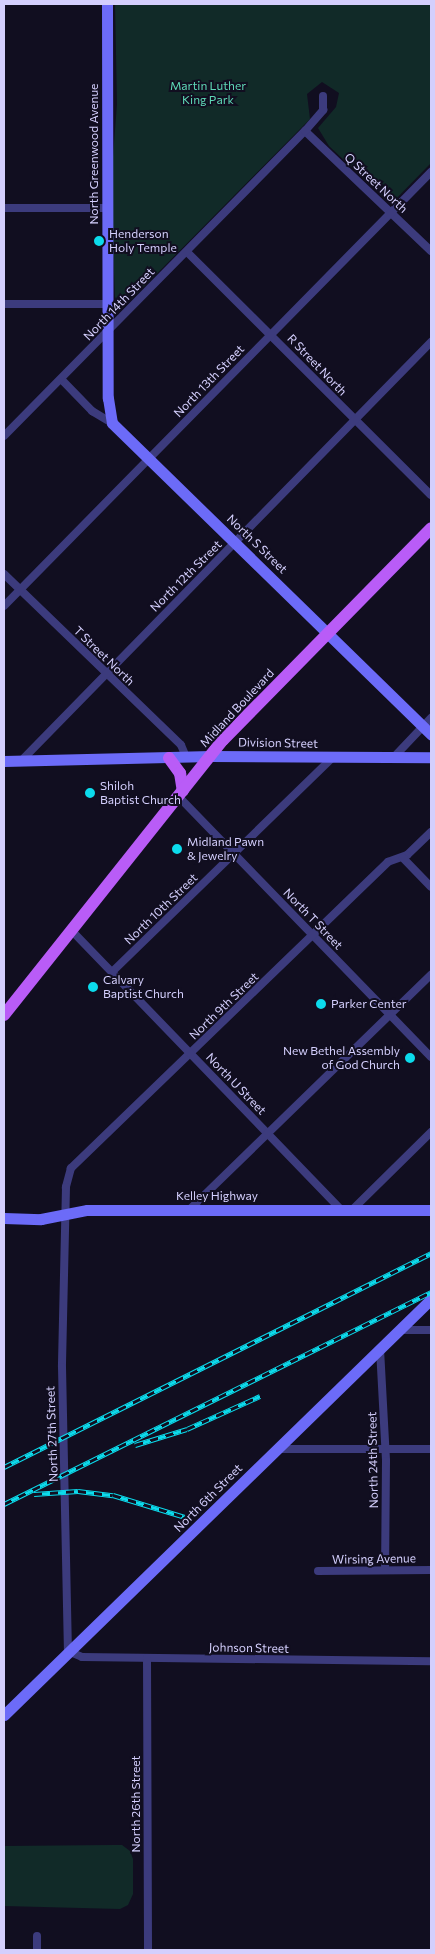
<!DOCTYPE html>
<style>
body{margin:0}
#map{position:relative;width:435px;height:1954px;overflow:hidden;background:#110e20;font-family:Commissioner,sans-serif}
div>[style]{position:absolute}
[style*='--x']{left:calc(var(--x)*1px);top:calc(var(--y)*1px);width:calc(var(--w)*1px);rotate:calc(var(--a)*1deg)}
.green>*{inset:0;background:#112a28}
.street>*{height:8px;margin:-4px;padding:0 4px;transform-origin:4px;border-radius:4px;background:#3c3b7d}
.secondary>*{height:11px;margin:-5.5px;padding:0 5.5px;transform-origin:5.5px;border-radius:5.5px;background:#6c6bf8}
.primary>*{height:12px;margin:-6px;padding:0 6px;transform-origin:6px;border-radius:6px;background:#b95cf7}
.rail>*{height:4.5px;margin-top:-2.25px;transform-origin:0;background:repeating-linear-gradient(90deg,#110e20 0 8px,#0cdbec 0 16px);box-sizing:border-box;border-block:1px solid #0cdbec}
.dots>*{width:14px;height:14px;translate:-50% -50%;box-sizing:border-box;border:2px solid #110e20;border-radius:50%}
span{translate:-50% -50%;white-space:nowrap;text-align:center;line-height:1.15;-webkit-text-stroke:4px #110e20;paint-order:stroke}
.park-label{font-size:12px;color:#5fd9b7}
.street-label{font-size:12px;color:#d4cffd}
.poi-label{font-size:12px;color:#d4cffd}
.left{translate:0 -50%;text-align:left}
.right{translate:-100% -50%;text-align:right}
.frame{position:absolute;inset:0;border:5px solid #d4cffd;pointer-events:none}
</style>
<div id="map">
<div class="green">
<div style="clip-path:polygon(115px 4px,431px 4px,431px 163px,391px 204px,329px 146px,318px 128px,336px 107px,339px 93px,322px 82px,307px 94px,310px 119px,119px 312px,115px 300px,113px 245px,113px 156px,117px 104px)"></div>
<div style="clip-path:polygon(112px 1845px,122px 1845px,130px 1851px,133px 1859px,133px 1894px,128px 1905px,120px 1909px,4px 1906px,4px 1846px)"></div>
</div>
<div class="street">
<div style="--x:305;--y:131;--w:174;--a:43.6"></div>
<div style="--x:4;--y:208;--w:103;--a:0"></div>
<div style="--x:187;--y:252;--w:344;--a:44.9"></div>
<div style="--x:4;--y:304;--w:104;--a:0"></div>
<div style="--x:61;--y:379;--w:45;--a:45.9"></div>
<div style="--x:92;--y:411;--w:23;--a:31"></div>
<div style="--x:4;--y:436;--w:429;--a:-45.4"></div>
<div style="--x:305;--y:131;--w:28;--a:-49"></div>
<div style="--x:323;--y:110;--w:14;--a:-90"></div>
<div style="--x:4;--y:574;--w:246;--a:44"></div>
<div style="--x:181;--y:745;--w:13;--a:67"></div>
<div style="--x:4;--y:606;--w:609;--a:-45.47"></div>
<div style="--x:394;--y:757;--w:54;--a:-46.5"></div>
<div style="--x:20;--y:762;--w:588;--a:-45.62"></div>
<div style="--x:179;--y:797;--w:362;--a:45.9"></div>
<div style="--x:431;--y:832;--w:33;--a:136"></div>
<div style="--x:407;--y:855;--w:20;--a:160"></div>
<div style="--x:388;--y:862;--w:441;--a:136"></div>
<div style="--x:71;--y:1168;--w:20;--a:105"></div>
<div style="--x:66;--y:1187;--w:180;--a:91.3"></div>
<div style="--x:62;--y:1367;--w:284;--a:88.8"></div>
<div style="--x:68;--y:1651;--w:15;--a:23"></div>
<div style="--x:82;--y:1657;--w:349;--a:0.7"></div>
<div style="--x:403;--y:858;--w:40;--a:46"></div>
<div style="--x:73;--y:932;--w:386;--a:46"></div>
<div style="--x:112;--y:972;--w:308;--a:-44.2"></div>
<div style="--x:190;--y:1209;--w:336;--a:-44.2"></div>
<div style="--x:352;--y:1210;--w:111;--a:-44.6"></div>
<div style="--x:400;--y:1330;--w:31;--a:0"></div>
<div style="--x:380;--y:1349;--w:112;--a:86.9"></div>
<div style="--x:386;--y:1461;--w:109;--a:90.5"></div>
<div style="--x:277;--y:1449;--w:154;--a:0"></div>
<div style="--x:318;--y:1571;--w:113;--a:-0.5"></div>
<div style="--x:147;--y:1658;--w:292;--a:89.8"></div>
<div style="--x:37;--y:1950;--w:14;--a:-90"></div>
</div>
<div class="secondary">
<div style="--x:107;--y:4;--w:394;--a:89.9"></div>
<div style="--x:108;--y:398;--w:25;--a:81"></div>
<div style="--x:112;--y:423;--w:446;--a:44.3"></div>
<div style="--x:4;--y:761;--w:207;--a:-1.4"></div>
<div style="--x:211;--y:756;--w:220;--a:0.3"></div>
<div style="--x:4;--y:1218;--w:37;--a:2"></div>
<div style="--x:41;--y:1219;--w:47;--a:-11.1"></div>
<div style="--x:87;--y:1210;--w:344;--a:0"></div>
<div style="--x:4;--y:1715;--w:596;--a:-44.25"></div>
</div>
<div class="primary">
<div style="--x:169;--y:758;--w:19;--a:54"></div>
<div style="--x:180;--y:773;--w:18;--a:81"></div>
<div style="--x:4;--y:1015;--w:352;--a:-51.5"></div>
<div style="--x:223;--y:740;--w:297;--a:-45.5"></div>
</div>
<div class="rail">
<div style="--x:135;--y:1445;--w:54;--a:-17.1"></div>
<div style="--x:187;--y:1429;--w:80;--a:-24.3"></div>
<div style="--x:4;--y:1467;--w:478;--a:-26.6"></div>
<div style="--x:34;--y:1494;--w:44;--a:-3.9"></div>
<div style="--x:78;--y:1491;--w:35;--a:7"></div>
<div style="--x:113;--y:1495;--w:75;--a:17"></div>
<div style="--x:4;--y:1504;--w:477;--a:-26.4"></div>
</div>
<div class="dots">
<div style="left:99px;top:241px;background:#0cdbec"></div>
<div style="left:90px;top:793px;background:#0cdbec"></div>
<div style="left:177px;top:849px;background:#0cdbec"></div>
<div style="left:93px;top:987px;background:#0cdbec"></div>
<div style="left:321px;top:1004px;background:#0cdbec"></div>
<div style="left:410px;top:1058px;background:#0cdbec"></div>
</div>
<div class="park-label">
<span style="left:208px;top:93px">Martin Luther<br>King Park</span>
</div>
<div class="street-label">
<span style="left:94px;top:154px;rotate:-90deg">North Greenwood Avenue</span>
<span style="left:376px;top:183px;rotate:43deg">Q Street North</span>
<span style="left:119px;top:304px;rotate:-46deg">North 14th Street</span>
<span style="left:317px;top:365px;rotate:46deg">R Street North</span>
<span style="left:209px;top:381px;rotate:-46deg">North 13th Street</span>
<span style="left:257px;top:544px;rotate:44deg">North S Street</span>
<span style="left:186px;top:576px;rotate:-45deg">North 12th Street</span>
<span style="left:104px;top:656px;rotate:44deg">T Street North</span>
<span style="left:237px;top:708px;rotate:-47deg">Midland Boulevard</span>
<span style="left:278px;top:743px;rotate:1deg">Division Street</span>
<span style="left:161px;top:909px;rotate:-44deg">North 10th Street</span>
<span style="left:313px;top:919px;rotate:46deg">North T Street</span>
<span style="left:224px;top:1006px;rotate:-44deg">North 9th Street</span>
<span style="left:236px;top:1084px;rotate:46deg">North U Street</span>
<span style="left:217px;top:1196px">Kelley Highway</span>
<span style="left:52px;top:1434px;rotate:-92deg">North 27th Street</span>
<span style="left:373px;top:1460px;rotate:-91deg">North 24th Street</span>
<span style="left:208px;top:1498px;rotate:-45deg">North 6th Street</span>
<span style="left:374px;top:1559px;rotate:-1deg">Wirsing Avenue</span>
<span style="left:249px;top:1648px;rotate:1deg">Johnson Street</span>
<span style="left:136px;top:1804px;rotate:-90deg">North 26th Street</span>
</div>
<div class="poi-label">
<span class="left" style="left:109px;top:241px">Henderson<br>Holy Temple</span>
<span class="left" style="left:100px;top:793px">Shiloh<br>Baptist Church</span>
<span class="left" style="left:187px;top:849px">Midland Pawn<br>&amp; Jewelry</span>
<span class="left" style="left:103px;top:987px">Calvary<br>Baptist Church</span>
<span class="left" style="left:331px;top:1004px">Parker Center</span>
<span class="right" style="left:400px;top:1058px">New Bethel Assembly<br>of God Church</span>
</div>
<div class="frame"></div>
</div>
